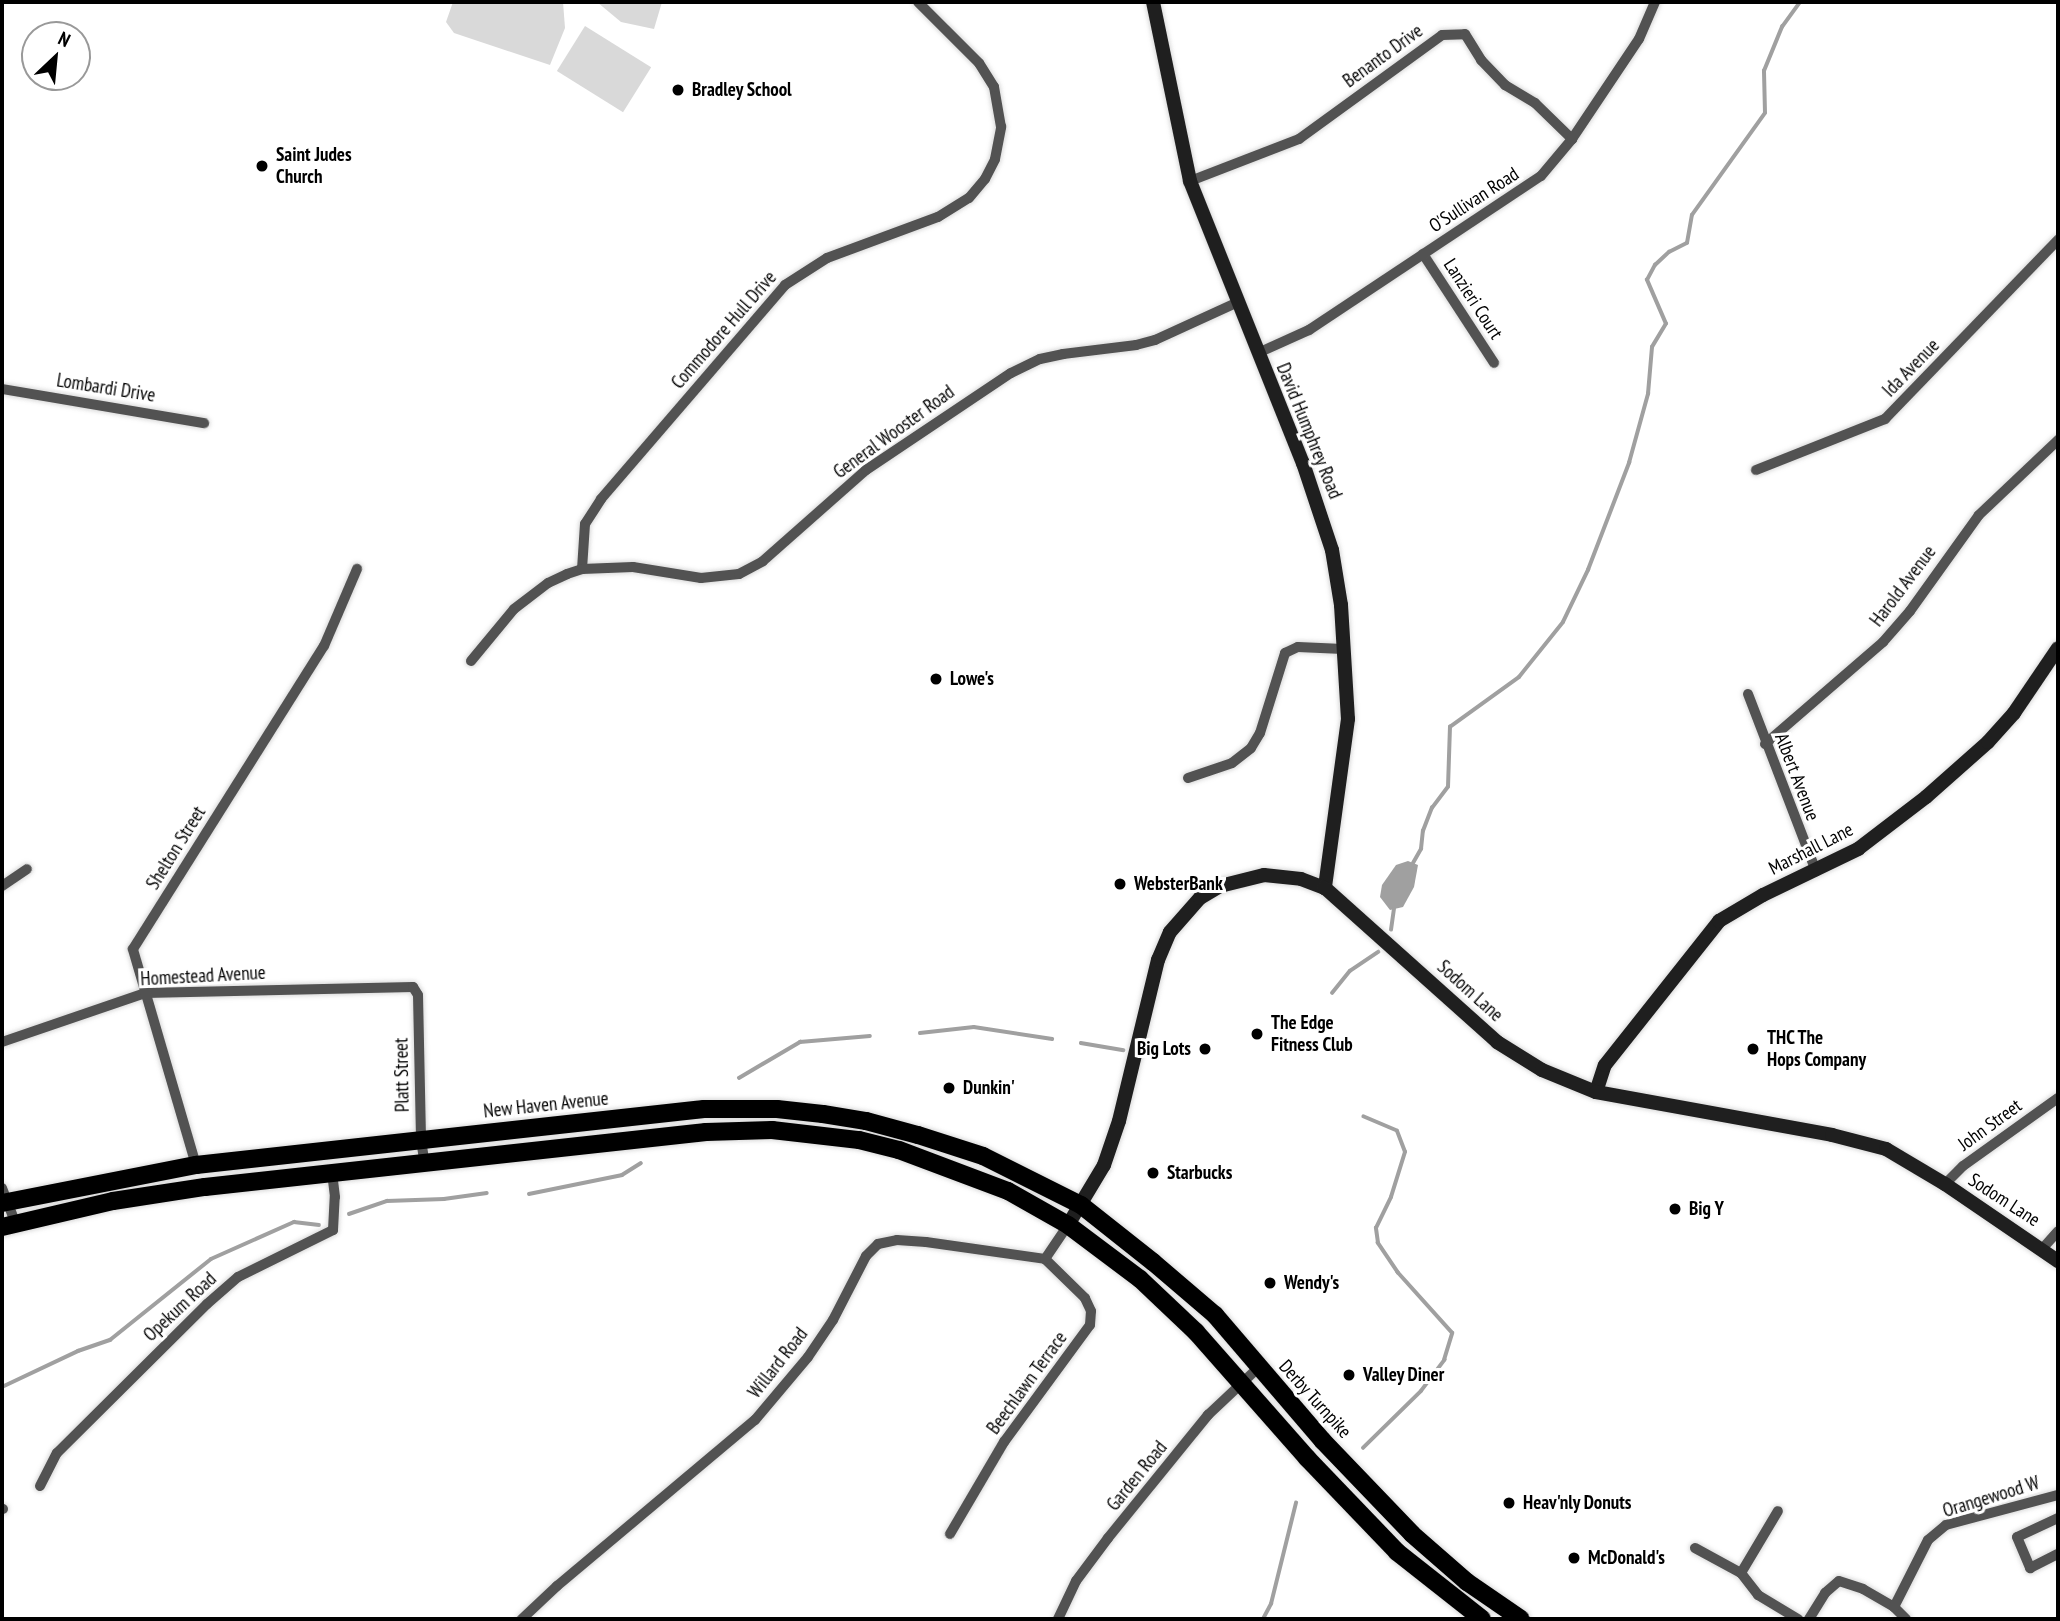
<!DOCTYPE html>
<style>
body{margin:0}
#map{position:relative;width:2060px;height:1621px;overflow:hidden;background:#fff;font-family:"PT Sans Narrow",sans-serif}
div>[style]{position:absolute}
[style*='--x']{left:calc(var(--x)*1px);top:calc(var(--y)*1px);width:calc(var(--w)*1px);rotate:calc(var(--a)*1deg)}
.green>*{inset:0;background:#d9d9d9;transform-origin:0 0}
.water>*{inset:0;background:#a0a0a0}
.stream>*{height:3.5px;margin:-1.75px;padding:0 1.75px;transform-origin:1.75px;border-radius:1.75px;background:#a0a0a0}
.roads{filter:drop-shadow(0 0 2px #dbdbdb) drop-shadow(0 0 2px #dbdbdb)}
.street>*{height:10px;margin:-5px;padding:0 5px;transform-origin:5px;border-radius:5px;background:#525252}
.secondary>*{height:14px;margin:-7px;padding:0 7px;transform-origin:7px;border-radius:7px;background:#1f1f1f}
.highway>*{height:18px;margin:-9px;padding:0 9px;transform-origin:9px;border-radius:9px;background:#000}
.dots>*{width:19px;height:19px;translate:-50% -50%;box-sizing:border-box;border:4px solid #fff;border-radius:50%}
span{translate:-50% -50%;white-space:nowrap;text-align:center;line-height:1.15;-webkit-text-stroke:6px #fff;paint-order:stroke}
.street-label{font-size:19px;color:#000}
.poi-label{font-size:19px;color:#000;font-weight:700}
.left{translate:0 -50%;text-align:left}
.right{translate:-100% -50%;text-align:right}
.frame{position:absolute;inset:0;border:4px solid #000;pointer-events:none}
.north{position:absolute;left:21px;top:21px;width:70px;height:70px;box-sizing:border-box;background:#fff;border:2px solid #999;border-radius:50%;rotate:26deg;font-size:19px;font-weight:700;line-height:28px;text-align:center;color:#000}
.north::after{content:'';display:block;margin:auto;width:24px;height:32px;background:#000;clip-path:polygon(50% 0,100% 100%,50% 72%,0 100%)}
</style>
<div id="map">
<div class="green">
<div style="clip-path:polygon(453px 2px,563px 2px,565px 28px,550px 65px,454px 33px,446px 22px)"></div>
<div style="clip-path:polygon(597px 2px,662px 2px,654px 29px,621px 22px)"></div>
<div style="left:585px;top:26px;width:78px;height:53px;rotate:32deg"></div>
</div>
<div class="water">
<div style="clip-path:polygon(1408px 861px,1418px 865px,1414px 887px,1403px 907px,1390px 910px,1380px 897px,1382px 885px,1396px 865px)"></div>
</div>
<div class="stream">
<div style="--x:1413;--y:863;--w:16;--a:-60"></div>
<div style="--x:1421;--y:849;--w:18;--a:-84"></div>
<div style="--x:1423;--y:831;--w:25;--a:-69"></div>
<div style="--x:1432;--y:808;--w:26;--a:-53"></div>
<div style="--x:1448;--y:787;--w:60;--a:-88.1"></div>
<div style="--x:1450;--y:727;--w:85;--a:-35.9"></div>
<div style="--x:1519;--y:677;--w:70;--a:-51.3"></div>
<div style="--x:1563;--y:622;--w:58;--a:-64.3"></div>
<div style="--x:1588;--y:570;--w:115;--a:-69"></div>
<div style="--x:1629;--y:463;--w:72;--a:-74.6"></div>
<div style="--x:1648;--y:394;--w:47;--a:-85.1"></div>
<div style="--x:1652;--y:347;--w:27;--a:-59"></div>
<div style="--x:1666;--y:324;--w:48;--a:-113.4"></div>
<div style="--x:1647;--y:280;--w:17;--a:-62"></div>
<div style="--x:1655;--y:265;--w:19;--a:-43"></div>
<div style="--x:1669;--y:252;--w:20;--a:-27"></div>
<div style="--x:1687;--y:243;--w:28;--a:-80"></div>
<div style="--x:1692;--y:215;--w:125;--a:-54.4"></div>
<div style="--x:1765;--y:113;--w:42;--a:-91.4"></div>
<div style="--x:1764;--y:71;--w:48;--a:-67.8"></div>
<div style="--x:1782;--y:27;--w:31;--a:-54"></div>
<div style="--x:1391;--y:930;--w:21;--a:-82"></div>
<div style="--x:1332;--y:993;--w:28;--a:-51"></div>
<div style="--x:1350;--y:971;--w:34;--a:-34"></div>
<div style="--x:920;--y:1033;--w:54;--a:-6.3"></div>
<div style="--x:974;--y:1027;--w:79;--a:8.7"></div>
<div style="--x:1081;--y:1043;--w:43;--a:9.5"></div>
<div style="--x:739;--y:1078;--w:71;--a:-30.5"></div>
<div style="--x:800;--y:1042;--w:70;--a:-4.9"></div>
<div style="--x:529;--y:1194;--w:95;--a:-11.5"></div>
<div style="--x:622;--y:1175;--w:22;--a:-32"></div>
<div style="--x:349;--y:1214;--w:40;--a:-18.9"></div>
<div style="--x:387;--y:1201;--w:57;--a:-2"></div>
<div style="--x:444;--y:1199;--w:43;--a:-7.9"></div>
<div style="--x:2;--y:1387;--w:84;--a:-25.3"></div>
<div style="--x:78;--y:1351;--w:34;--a:-19"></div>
<div style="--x:110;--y:1340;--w:129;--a:-38.7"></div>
<div style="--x:211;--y:1259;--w:91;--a:-24"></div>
<div style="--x:294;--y:1222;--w:25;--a:7"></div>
<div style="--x:1363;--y:1448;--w:81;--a:-44.5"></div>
<div style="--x:1421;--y:1391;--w:39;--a:-53"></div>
<div style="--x:1444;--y:1360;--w:28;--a:-73"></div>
<div style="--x:1452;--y:1333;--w:81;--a:-132"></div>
<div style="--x:1398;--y:1273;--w:36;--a:-124"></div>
<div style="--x:1378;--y:1243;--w:15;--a:-98"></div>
<div style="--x:1376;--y:1228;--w:34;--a:-64"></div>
<div style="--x:1391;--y:1197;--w:47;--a:-72.7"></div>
<div style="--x:1405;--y:1152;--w:22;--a:-111"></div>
<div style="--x:1397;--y:1131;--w:36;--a:-157"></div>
<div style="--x:1263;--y:1619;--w:17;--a:-62"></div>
<div style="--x:1271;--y:1604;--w:104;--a:-76.1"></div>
</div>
<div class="roads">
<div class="street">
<div style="--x:1190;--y:181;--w:117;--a:-21.1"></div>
<div style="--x:1299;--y:139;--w:177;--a:-36"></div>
<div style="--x:1442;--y:35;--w:23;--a:-2"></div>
<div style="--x:1465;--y:34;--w:31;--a:58"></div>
<div style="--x:1481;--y:60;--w:35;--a:46"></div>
<div style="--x:1505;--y:85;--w:35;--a:31"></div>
<div style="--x:1535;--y:103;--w:52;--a:44.2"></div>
<div style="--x:1423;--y:254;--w:130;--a:56.9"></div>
<div style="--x:1258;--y:353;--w:56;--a:-24.3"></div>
<div style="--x:1309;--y:330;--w:278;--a:-33.6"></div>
<div style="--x:1541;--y:176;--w:48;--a:-50"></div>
<div style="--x:1572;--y:139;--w:120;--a:-56.2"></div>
<div style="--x:1639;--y:39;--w:40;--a:-66.6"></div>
<div style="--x:2;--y:389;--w:205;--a:9.6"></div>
<div style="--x:1756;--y:470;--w:139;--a:-21.6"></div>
<div style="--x:1885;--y:419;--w:249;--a:-46"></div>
<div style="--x:582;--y:569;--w:45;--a:-86.2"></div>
<div style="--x:585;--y:524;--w:30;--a:-57"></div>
<div style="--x:601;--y:499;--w:282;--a:-49.3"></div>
<div style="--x:785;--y:285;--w:50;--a:-32.7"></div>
<div style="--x:827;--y:258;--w:118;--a:-20.3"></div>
<div style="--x:938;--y:217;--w:36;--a:-32"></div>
<div style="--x:969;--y:198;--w:25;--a:-50"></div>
<div style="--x:985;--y:179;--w:22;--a:-63"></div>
<div style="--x:995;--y:159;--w:33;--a:-79"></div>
<div style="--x:1001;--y:127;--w:41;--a:-99.9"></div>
<div style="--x:994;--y:87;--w:28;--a:-122"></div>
<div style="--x:979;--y:63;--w:86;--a:-135"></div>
<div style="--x:471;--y:661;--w:67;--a:-50.4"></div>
<div style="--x:514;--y:609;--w:43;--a:-37.4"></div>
<div style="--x:548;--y:583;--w:21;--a:-25"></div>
<div style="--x:567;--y:574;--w:16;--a:-18"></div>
<div style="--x:582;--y:569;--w:51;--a:-2.2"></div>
<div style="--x:633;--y:567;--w:69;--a:9.2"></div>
<div style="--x:701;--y:578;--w:38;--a:-6"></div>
<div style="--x:739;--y:574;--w:27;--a:-28"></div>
<div style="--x:763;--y:561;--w:137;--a:-41.5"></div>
<div style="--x:866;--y:470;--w:174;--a:-33.8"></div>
<div style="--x:1011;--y:373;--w:32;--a:-26"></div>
<div style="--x:1040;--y:359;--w:24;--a:-12"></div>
<div style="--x:1063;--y:354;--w:74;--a:-7"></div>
<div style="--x:1136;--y:345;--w:20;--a:-15"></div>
<div style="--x:1155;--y:340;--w:89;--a:-24.6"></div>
<div style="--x:1748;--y:694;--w:190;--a:69"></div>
<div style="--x:1765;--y:744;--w:156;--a:-40.8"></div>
<div style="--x:1883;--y:642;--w:41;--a:-48.9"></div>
<div style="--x:1910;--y:611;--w:118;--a:-54.3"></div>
<div style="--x:1979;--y:515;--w:109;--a:-43.5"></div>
<div style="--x:1188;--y:778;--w:46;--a:-18.8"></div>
<div style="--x:1232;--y:763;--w:24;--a:-38"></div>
<div style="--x:1251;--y:748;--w:17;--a:-59"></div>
<div style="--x:1260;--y:733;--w:84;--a:-72.6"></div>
<div style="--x:1285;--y:653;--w:14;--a:-25"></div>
<div style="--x:1298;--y:647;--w:45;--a:2.5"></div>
<div style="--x:2;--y:886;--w:30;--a:-34"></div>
<div style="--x:2;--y:1042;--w:151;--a:-18.9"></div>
<div style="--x:145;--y:993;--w:268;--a:-1.3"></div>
<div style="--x:413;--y:987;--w:9;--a:58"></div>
<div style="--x:418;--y:995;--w:145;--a:88.8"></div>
<div style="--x:421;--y:1140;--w:24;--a:81"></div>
<div style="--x:196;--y:1165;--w:225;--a:-106.3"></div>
<div style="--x:133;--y:949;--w:358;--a:-57.8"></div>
<div style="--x:324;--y:646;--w:84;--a:-66.8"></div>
<div style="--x:1945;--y:1184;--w:25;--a:-45"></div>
<div style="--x:1963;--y:1166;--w:117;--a:-35.6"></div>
<div style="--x:2;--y:1188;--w:36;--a:69"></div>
<div style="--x:2042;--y:1249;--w:24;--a:-48"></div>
<div style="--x:40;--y:1486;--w:37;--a:-63"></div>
<div style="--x:57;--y:1453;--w:211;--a:-44.8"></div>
<div style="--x:207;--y:1304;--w:41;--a:-41.1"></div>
<div style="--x:238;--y:1277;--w:106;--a:-26.3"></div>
<div style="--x:333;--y:1230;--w:33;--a:-87"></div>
<div style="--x:335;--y:1197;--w:25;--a:-97"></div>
<div style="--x:2;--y:1509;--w:1;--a:0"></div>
<div style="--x:2058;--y:1518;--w:45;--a:155.1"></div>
<div style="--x:2017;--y:1537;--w:34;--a:67"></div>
<div style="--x:2030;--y:1568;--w:31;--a:-27"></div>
<div style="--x:950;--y:1534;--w:107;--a:-59.6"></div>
<div style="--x:1004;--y:1442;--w:145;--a:-53.7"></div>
<div style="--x:1090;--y:1325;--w:14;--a:-86"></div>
<div style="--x:1091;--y:1311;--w:14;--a:-115"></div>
<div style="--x:1085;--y:1298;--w:56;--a:-135.7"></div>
<div style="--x:1695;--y:1548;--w:52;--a:28.5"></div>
<div style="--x:1741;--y:1573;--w:28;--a:52"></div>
<div style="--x:1758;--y:1595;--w:47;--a:31"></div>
<div style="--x:1741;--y:1573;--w:72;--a:-59.2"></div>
<div style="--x:1894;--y:1607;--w:17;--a:45"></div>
<div style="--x:522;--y:1619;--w:48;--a:-43.3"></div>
<div style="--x:557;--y:1586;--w:258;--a:-40"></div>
<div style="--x:755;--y:1420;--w:82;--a:-49.9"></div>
<div style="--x:808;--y:1357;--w:45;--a:-56"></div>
<div style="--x:833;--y:1320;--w:72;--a:-62.7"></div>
<div style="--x:866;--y:1256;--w:17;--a:-45"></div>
<div style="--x:878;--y:1244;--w:19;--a:-12"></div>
<div style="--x:897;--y:1240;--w:29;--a:4"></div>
<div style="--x:926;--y:1242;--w:120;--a:8.1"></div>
<div style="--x:1045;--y:1259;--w:41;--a:-55.9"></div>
<div style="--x:1058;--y:1619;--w:42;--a:-64.7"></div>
<div style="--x:1076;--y:1581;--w:54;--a:-53.3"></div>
<div style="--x:1108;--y:1538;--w:159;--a:-50.9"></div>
<div style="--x:1208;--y:1415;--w:70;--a:-43.3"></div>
<div style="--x:1809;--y:1619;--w:31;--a:-58"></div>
<div style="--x:1825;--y:1593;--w:18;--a:-41"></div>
<div style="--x:1839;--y:1581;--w:25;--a:18"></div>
<div style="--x:1863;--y:1589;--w:36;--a:30"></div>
<div style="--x:1894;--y:1607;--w:75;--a:-63.1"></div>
<div style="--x:1928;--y:1540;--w:23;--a:-40"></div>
<div style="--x:1946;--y:1525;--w:116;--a:-15"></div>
</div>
<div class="secondary">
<div style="--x:1153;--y:2;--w:183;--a:78.3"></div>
<div style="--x:1190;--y:181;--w:304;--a:68.2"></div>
<div style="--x:1303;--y:463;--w:92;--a:71.6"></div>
<div style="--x:1332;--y:550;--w:56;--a:80.7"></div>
<div style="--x:1341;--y:605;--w:114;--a:86.5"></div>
<div style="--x:1348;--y:719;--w:171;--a:97.8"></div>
<div style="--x:1596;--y:1092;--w:28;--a:-72"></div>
<div style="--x:1605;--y:1065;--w:184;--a:-51.6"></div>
<div style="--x:1719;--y:921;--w:51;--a:-30.6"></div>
<div style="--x:1763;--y:895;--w:106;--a:-25.8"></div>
<div style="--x:1858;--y:849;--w:86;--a:-37.4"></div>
<div style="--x:1926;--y:797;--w:83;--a:-41.6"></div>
<div style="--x:1988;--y:742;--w:39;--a:-48"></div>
<div style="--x:2014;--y:713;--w:78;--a:-55.9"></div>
<div style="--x:1068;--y:1225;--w:70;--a:-59"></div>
<div style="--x:1104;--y:1165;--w:46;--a:-71.2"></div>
<div style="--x:1119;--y:1121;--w:166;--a:-76.4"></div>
<div style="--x:1158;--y:960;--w:30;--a:-67"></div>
<div style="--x:1170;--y:932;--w:45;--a:-48.6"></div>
<div style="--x:1200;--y:898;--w:23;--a:-31"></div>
<div style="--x:1220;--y:886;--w:45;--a:-14"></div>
<div style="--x:1264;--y:875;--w:37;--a:6"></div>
<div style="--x:1301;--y:879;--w:26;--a:21"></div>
<div style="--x:1325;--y:888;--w:231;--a:41.8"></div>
<div style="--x:1497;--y:1042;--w:53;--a:31.9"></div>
<div style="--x:1542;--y:1070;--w:58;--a:22.2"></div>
<div style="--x:1596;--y:1092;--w:240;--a:10.3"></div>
<div style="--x:1832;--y:1135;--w:56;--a:14.5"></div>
<div style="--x:1886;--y:1149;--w:69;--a:30.7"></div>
<div style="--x:1945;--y:1184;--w:137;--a:34.3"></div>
</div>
<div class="highway">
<div style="--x:2;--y:1203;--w:198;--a:-11.1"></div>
<div style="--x:196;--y:1165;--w:511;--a:-6.29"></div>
<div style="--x:704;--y:1109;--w:73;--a:0"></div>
<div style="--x:777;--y:1109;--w:46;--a:6.2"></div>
<div style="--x:823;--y:1114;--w:44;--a:9.2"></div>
<div style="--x:866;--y:1121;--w:54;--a:15.1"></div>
<div style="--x:918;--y:1135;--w:68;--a:17.9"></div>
<div style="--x:983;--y:1156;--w:110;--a:26.6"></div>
<div style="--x:1081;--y:1205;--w:92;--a:38.4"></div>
<div style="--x:1153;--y:1262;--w:82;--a:40.5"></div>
<div style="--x:1215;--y:1315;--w:165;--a:49.4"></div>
<div style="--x:1322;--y:1440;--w:130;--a:46.2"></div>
<div style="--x:1412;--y:1534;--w:73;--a:41.1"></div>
<div style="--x:1467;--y:1582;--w:65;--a:34.4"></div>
<div style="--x:2;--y:1227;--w:114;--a:-13.2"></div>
<div style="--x:113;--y:1201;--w:93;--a:-8.7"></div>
<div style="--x:205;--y:1187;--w:504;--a:-6.26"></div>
<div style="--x:706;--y:1132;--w:66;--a:-1.7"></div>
<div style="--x:772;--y:1130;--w:88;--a:6.6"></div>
<div style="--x:859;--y:1140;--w:41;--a:14"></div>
<div style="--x:899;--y:1150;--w:116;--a:20.6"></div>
<div style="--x:1008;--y:1191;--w:69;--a:29.5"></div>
<div style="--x:1068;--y:1225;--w:90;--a:36.9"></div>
<div style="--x:1140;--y:1279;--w:77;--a:43.4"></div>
<div style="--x:1196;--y:1332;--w:168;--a:48.6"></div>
<div style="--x:1307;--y:1458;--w:130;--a:46.2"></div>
<div style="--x:1397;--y:1552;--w:108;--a:38.2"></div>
</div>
</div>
<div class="dots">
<div style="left:678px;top:90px;background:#000"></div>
<div style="left:262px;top:166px;background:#000"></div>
<div style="left:936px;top:679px;background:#000"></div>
<div style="left:1120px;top:884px;background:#000"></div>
<div style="left:1257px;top:1034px;background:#000"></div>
<div style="left:1205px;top:1049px;background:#000"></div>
<div style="left:1753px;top:1049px;background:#000"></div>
<div style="left:949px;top:1088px;background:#000"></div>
<div style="left:1153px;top:1173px;background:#000"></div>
<div style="left:1675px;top:1209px;background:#000"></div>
<div style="left:1270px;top:1283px;background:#000"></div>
<div style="left:1349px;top:1375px;background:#000"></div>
<div style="left:1509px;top:1503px;background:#000"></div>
<div style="left:1574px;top:1558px;background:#000"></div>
</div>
<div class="street-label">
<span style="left:1383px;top:56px;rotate:-36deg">Benanto Drive</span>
<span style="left:1474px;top:200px;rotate:-33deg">O'Sullivan Road</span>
<span style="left:1473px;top:299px;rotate:57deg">Lanzieri Court</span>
<span style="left:724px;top:330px;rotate:-49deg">Commodore Hull Drive</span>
<span style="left:1911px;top:368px;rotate:-46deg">Ida Avenue</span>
<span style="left:106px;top:388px;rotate:9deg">Lombardi Drive</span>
<span style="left:1309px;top:431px;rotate:68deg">David Humphrey Road</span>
<span style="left:894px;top:432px;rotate:-36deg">General Wooster Road</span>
<span style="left:1903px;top:586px;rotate:-53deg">Harold Avenue</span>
<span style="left:1797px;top:777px;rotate:69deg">Albert Avenue</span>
<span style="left:176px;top:848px;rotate:-58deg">Shelton Street</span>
<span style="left:1811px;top:849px;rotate:-27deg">Marshall Lane</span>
<span style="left:203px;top:976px;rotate:-3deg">Homestead Avenue</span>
<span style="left:1470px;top:991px;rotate:42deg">Sodom Lane</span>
<span style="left:402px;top:1075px;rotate:-91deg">Platt Street</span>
<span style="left:546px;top:1105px;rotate:-6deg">New Haven Avenue</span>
<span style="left:1990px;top:1125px;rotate:-36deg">John Street</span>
<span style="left:2004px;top:1200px;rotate:33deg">Sodom Lane</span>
<span style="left:180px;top:1307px;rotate:-43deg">Opekum Road</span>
<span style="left:778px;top:1363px;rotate:-52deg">Willard Road</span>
<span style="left:1027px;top:1383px;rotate:-54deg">Beechlawn Terrace</span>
<span style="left:1315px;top:1399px;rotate:48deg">Derby Turnpike</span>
<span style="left:1137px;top:1476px;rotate:-51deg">Garden Road</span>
<span style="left:1991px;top:1497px;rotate:-17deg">Orangewood W</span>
</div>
<div class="poi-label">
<span class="left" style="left:692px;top:90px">Bradley School</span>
<span class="left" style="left:276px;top:166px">Saint Judes<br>Church</span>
<span class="left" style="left:950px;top:679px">Lowe's</span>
<span class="left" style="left:1134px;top:884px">WebsterBank</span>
<span class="left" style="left:1271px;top:1034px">The Edge<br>Fitness Club</span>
<span class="left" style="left:1767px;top:1049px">THC The<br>Hops Company</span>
<span class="right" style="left:1191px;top:1049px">Big Lots</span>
<span class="left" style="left:963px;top:1088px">Dunkin'</span>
<span class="left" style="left:1167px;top:1173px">Starbucks</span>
<span class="left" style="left:1689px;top:1209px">Big Y</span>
<span class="left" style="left:1284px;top:1283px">Wendy's</span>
<span class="left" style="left:1363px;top:1375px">Valley Diner</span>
<span class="left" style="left:1523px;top:1503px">Heav'nly Donuts</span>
<span class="left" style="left:1588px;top:1558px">McDonald's</span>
</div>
<div class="frame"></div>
<div class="north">N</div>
</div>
